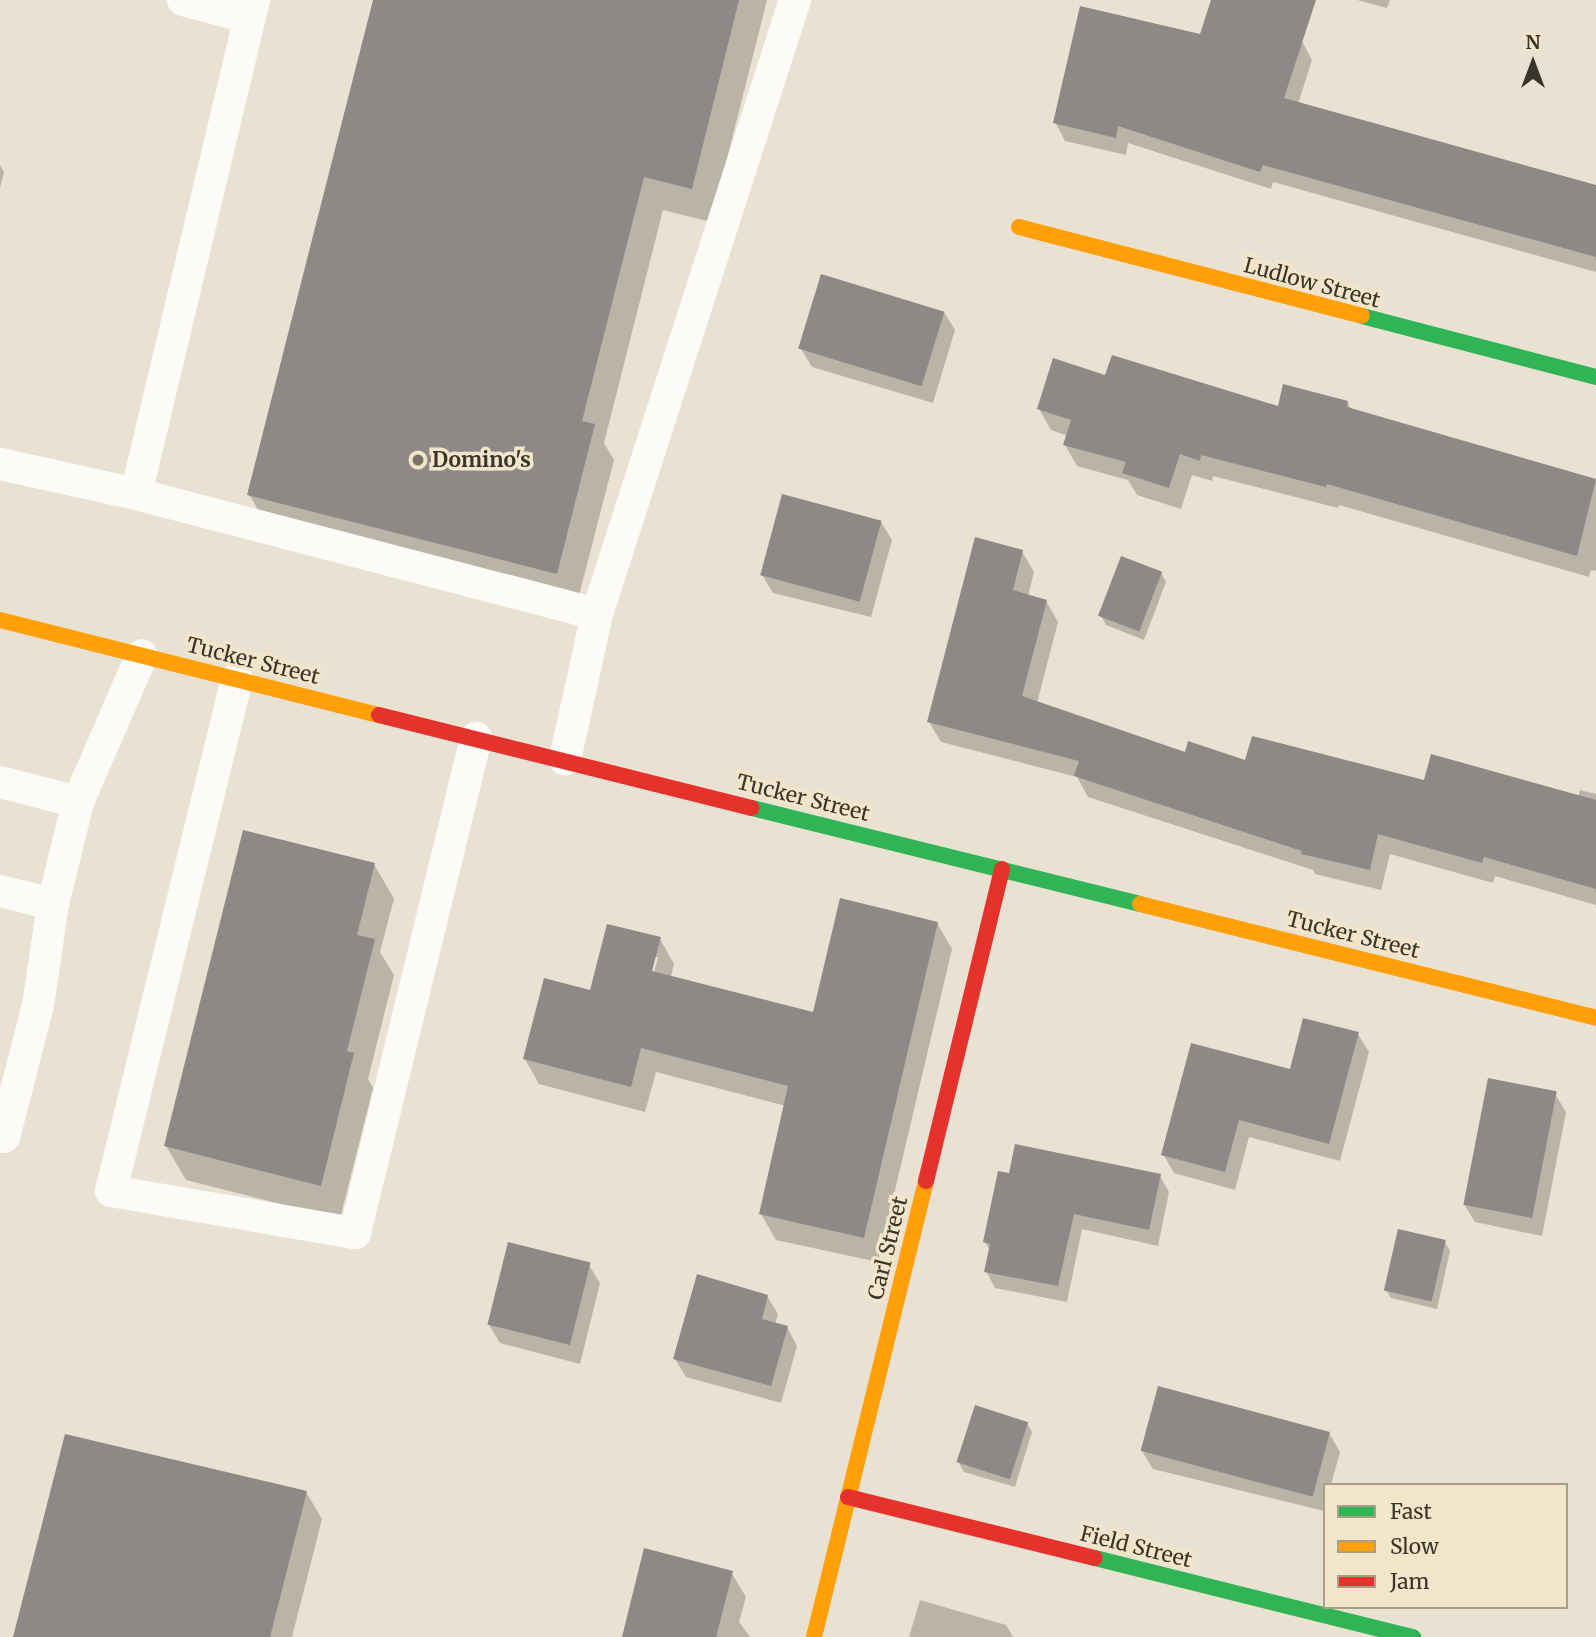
<!DOCTYPE html>
<style>
body{margin:0}
#map{position:relative;width:1596px;height:1637px;overflow:hidden;background:#e9e2d2;font-family:Merriweather,serif}
div>[style]{position:absolute}
[style*='--x']{left:calc(var(--x)*1px);top:calc(var(--y)*1px);width:calc(var(--w)*1px);rotate:calc(var(--a)*1deg)}
.shadow>*{inset:0;background:#0003}
.building>*{inset:0;background:#8e8886;transform-origin:0 0}
.lane>*{height:32px;margin:-16px;padding:0 16px;transform-origin:16px;border-radius:16px;background:#fcfbf8}
.fast>*{height:16px;margin:-8px;padding:0 8px;transform-origin:8px;border-radius:8px;background:#30b455}
.slow>*{height:16px;margin:-8px;padding:0 8px;transform-origin:8px;border-radius:8px;background:#ff9f0a}
.jam>*{height:16px;margin:-8px;padding:0 8px;transform-origin:8px;border-radius:8px;background:#e5322d}
.dots>*{width:19px;height:19px;translate:-50% -50%;box-sizing:border-box;border:4px solid #f2e5c9;border-radius:50%}
span{translate:-50% -50%;white-space:nowrap;text-align:center;line-height:1.15;-webkit-text-stroke:7px #f2e5c9;paint-order:stroke}
.street-label{font-size:21px;color:#3a352a}
.poi-label{font-size:21px;color:#3a352a;font-weight:700}
.left{translate:0 -50%;text-align:left}
.legend{position:absolute;left:1323px;top:1483px;width:245px;height:126px;box-sizing:border-box;background:#f2e5c9;border:2px solid #a89f89;margin:0;padding:9px 12px;list-style:none;font-size:21px;color:#3a352a}
.legend li{display:flex;align-items:center;gap:14px;height:35px}
.legend b{width:35px;border:2px solid #a89f89}
.north{position:absolute;left:1498px;top:28px;width:70px;height:70px;-webkit-text-stroke:5px #f2e5c9;paint-order:stroke;rotate:0deg;font-size:19px;font-weight:700;line-height:28px;text-align:center;color:#3a352a}
.north::after{content:'';display:block;margin:auto;width:24px;height:32px;background:#3a352a;clip-path:polygon(50% 0,100% 100%,50% 72%,0 100%)}
</style>
<div id="map">
<div class="shadow">
<div style="clip-path:polygon(374px 0,767px 0,711px 222px,663px 210px,604px 443px,614px 460px,576px 607px,269px 529px,249px 494px)"></div>
<div style="clip-path:polygon(1357px 0,1390px 0,1387px 8px)"></div>
<div style="clip-path:polygon(1201px 36px,1302px 41px,1312px 60px,1298px 104px,1596px 187px,1596px 272px,1273px 182px,1271px 189px,1128px 143px,1126px 155px,1065px 141px,1055px 122px)"></div>
<div style="clip-path:polygon(0 165px,4px 172px,0 188px)"></div>
<div style="clip-path:polygon(944px 312px,955px 330px,933px 403px,812px 367px,801px 349px)"></div>
<div style="clip-path:polygon(1106px 377px,1279px 408px,1347px 402px,1352px 410px,1596px 481px,1596px 571px,1591px 570px,1589px 577px,1339px 505px,1338px 508px,1213px 476px,1212px 481px,1192px 475px,1181px 509px,1137px 495px,1128px 480px,1077px 466px,1065px 445px,1068px 436px,1051px 430px,1039px 409px)"></div>
<div style="clip-path:polygon(881px 522px,892px 540px,871px 617px,773px 593px,762px 575px)"></div>
<div style="clip-path:polygon(1022px 551px,1034px 572px,1028px 596px,1046px 601px,1058px 622px,1037px 703px,1186px 754px,1425px 782px,1578px 797px,1580px 790px,1596px 794px,1596px 905px,1495px 876px,1493px 883px,1390px 854px,1381px 890px,1315px 874px,1313px 870px,1088px 797px,1077px 777px,941px 742px,929px 722px)"></div>
<div style="clip-path:polygon(1161px 573px,1166px 582px,1144px 640px,1106px 625px,1101px 616px)"></div>
<div style="clip-path:polygon(374px 864px,394px 899px,380px 952px,394px 975px,368px 1079px,373px 1088px,340px 1219px,186px 1180px,166px 1146px)"></div>
<div style="clip-path:polygon(evenodd,937px 923px,952px 949px,878px 1262px,776px 1240px,761px 1214px,786px 1106px,656px 1072px,645px 1112px,539px 1084px,525px 1059px,591px 992px,660px 939px,674px 964px,671px 977px,814px 1014px,937px 923px,654px 957px,658px 957px,652px 980px,648px 979px,654px 957px)"></div>
<div style="clip-path:polygon(1358px 1034px,1369px 1052px,1340px 1161px,1249px 1137px,1235px 1190px,1174px 1173px,1163px 1154px,1291px 1071px)"></div>
<div style="clip-path:polygon(1555px 1094px,1566px 1112px,1542px 1236px,1475px 1222px,1464px 1204px)"></div>
<div style="clip-path:polygon(1160px 1176px,1169px 1192px,1158px 1246px,1082px 1229px,1067px 1302px,995px 1288px,986px 1271px,990px 1251px,985px 1242px)"></div>
<div style="clip-path:polygon(1445px 1242px,1450px 1251px,1437px 1309px,1391px 1298px,1386px 1290px)"></div>
<div style="clip-path:polygon(589px 1265px,600px 1283px,580px 1364px,500px 1343px,489px 1325px)"></div>
<div style="clip-path:polygon(767px 1296px,778px 1314px,775px 1324px,787px 1327px,797px 1346px,781px 1403px,686px 1377px,675px 1359px)"></div>
<div style="clip-path:polygon(1027px 1423px,1032px 1432px,1015px 1487px,964px 1472px,959px 1463px)"></div>
<div style="clip-path:polygon(1329px 1433px,1340px 1452px,1331px 1485px,1325px 1485px,1324px 1511px,1153px 1469px,1142px 1451px)"></div>
<div style="clip-path:polygon(306px 1492px,322px 1519px,292px 1637px,15px 1637px)"></div>
<div style="clip-path:polygon(731px 1572px,746px 1597px,739px 1622px,750px 1637px,623px 1637px)"></div>
<div style="clip-path:polygon(920px 1600px,1006px 1625px,1013px 1637px,909px 1637px)"></div>
</div>
<div class="building">
<div style="clip-path:polygon(373px 0,739px 0,692px 189px,644px 177px,582px 421px,595px 424px,557px 574px,247px 495px)"></div>
<div style="clip-path:polygon(1211px 0,1316px 0,1284px 98px,1596px 185px,1596px 257px,1263px 165px,1260px 172px,1118px 126px,1116px 138px,1053px 123px,1080px 6px,1200px 34px)"></div>
<div style="left:821px;top:274px;width:129px;height:78px;rotate:17deg"></div>
<div style="clip-path:polygon(1112px 355px,1278px 406px,1283px 384px,1348px 401px,1347px 407px,1596px 479px,1577px 556px,1327px 484px,1326px 487px,1201px 455px,1200px 461px,1180px 454px,1169px 488px,1122px 473px,1126px 462px,1063px 445px,1071px 420px,1037px 409px,1053px 358px,1105px 375px)"></div>
<div style="left:782px;top:494px;width:103px;height:84px;rotate:15deg"></div>
<div style="clip-path:polygon(975px 537px,1023px 550px,1013px 590px,1047px 600px,1022px 696px,1185px 752px,1188px 741px,1245px 760px,1252px 736px,1424px 780px,1431px 754px,1596px 800px,1596px 889px,1484px 857px,1482px 863px,1378px 834px,1370px 870px,1301px 854px,1302px 851px,1074px 776px,1079px 761px,927px 722px)"></div>
<div style="left:1121px;top:556px;width:44px;height:64px;rotate:21deg"></div>
<div style="clip-path:polygon(243px 830px,375px 863px,357px 935px,375px 939px,347px 1051px,354px 1053px,321px 1186px,164px 1146px)"></div>
<div style="clip-path:polygon(840px 898px,938px 922px,864px 1238px,759px 1214px,788px 1086px,641px 1048px,631px 1087px,523px 1059px,544px 978px,590px 990px,607px 924px,661px 937px,652px 971px,813px 1012px)"></div>
<div style="clip-path:polygon(1303px 1018px,1359px 1032px,1329px 1144px,1239px 1120px,1225px 1172px,1161px 1155px,1191px 1043px,1290px 1069px)"></div>
<div style="left:1488px;top:1078px;width:70px;height:129px;rotate:11deg"></div>
<div style="clip-path:polygon(1015px 1144px,1161px 1174px,1149px 1230px,1074px 1214px,1058px 1286px,984px 1272px,990px 1244px,983px 1242px,998px 1171px,1009px 1173px)"></div>
<div style="left:1398px;top:1229px;width:49px;height:63px;rotate:13deg"></div>
<div style="left:508px;top:1242px;width:85px;height:85px;rotate:14deg"></div>
<div style="clip-path:polygon(697px 1274px,768px 1295px,762px 1319px,788px 1326px,771px 1386px,673px 1359px)"></div>
<div style="left:1158px;top:1386px;width:178px;height:67px;rotate:15deg"></div>
<div style="left:975px;top:1405px;width:56px;height:60px;rotate:18deg"></div>
<div style="clip-path:polygon(65px 1434px,307px 1491px,270px 1637px,13px 1637px)"></div>
<div style="clip-path:polygon(644px 1548px,733px 1571px,716px 1637px,622px 1637px)"></div>
</div>
<div class="lane">
<div style="--x:183;--y:0;--w:69;--a:15"></div>
<div style="--x:0;--y:464;--w:139;--a:12.4"></div>
<div style="--x:136;--y:494;--w:508;--a:-76.57"></div>
<div style="--x:136;--y:494;--w:476;--a:14.6"></div>
<div style="--x:597;--y:614;--w:149;--a:102.4"></div>
<div style="--x:597;--y:614;--w:645;--a:-72.13"></div>
<div style="--x:237;--y:679;--w:527;--a:103.83"></div>
<div style="--x:111;--y:1191;--w:248;--a:9.8"></div>
<div style="--x:355;--y:1233;--w:510;--a:-76.26"></div>
<div style="--x:0;--y:782;--w:81;--a:14.4"></div>
<div style="--x:78;--y:802;--w:105;--a:103.8"></div>
<div style="--x:53;--y:904;--w:102;--a:98.4"></div>
<div style="--x:38;--y:1005;--w:136;--a:104.4"></div>
<div style="--x:4;--y:1137;--w:4;--a:-166"></div>
<div style="--x:78;--y:802;--w:160;--a:-66.5"></div>
<div style="--x:0;--y:891;--w:55;--a:13.8"></div>
</div>
<div class="fast">
<div style="--x:1362;--y:316;--w:242;--a:14.6"></div>
<div style="--x:752;--y:808;--w:400;--a:13.9"></div>
<div style="--x:1095;--y:1558;--w:328;--a:14"></div>
</div>
<div class="slow">
<div style="--x:1019;--y:227;--w:354;--a:14.5"></div>
<div style="--x:0;--y:620;--w:391;--a:14.1"></div>
<div style="--x:1140;--y:904;--w:470;--a:14"></div>
<div style="--x:814;--y:1637;--w:470;--a:-76.2"></div>
</div>
<div class="jam">
<div style="--x:379;--y:715;--w:384;--a:14"></div>
<div style="--x:926;--y:1181;--w:321;--a:-76.3"></div>
<div style="--x:848;--y:1497;--w:254;--a:13.9"></div>
</div>
<div class="dots">
<div style="left:418px;top:460px;background:#777265"></div>
</div>
<div class="street-label">
<span style="left:1312px;top:283px;rotate:15deg">Ludlow Street</span>
<span style="left:253px;top:661px;rotate:14deg">Tucker Street</span>
<span style="left:803px;top:798px;rotate:14deg">Tucker Street</span>
<span style="left:1353px;top:935px;rotate:14deg">Tucker Street</span>
<span style="left:888px;top:1248px;rotate:-76deg">Carl Street</span>
<span style="left:1136px;top:1547px;rotate:14deg">Field Street</span>
</div>
<div class="poi-label">
<span class="left" style="left:432px;top:460px">Domino's</span>
</div>
<ul class="legend">
<li><b style="height:9px;background:#30b455"></b>Fast</li>
<li><b style="height:9px;background:#ff9f0a"></b>Slow</li>
<li><b style="height:9px;background:#e5322d"></b>Jam</li>
</ul>
<div class="north">N</div>
</div>
